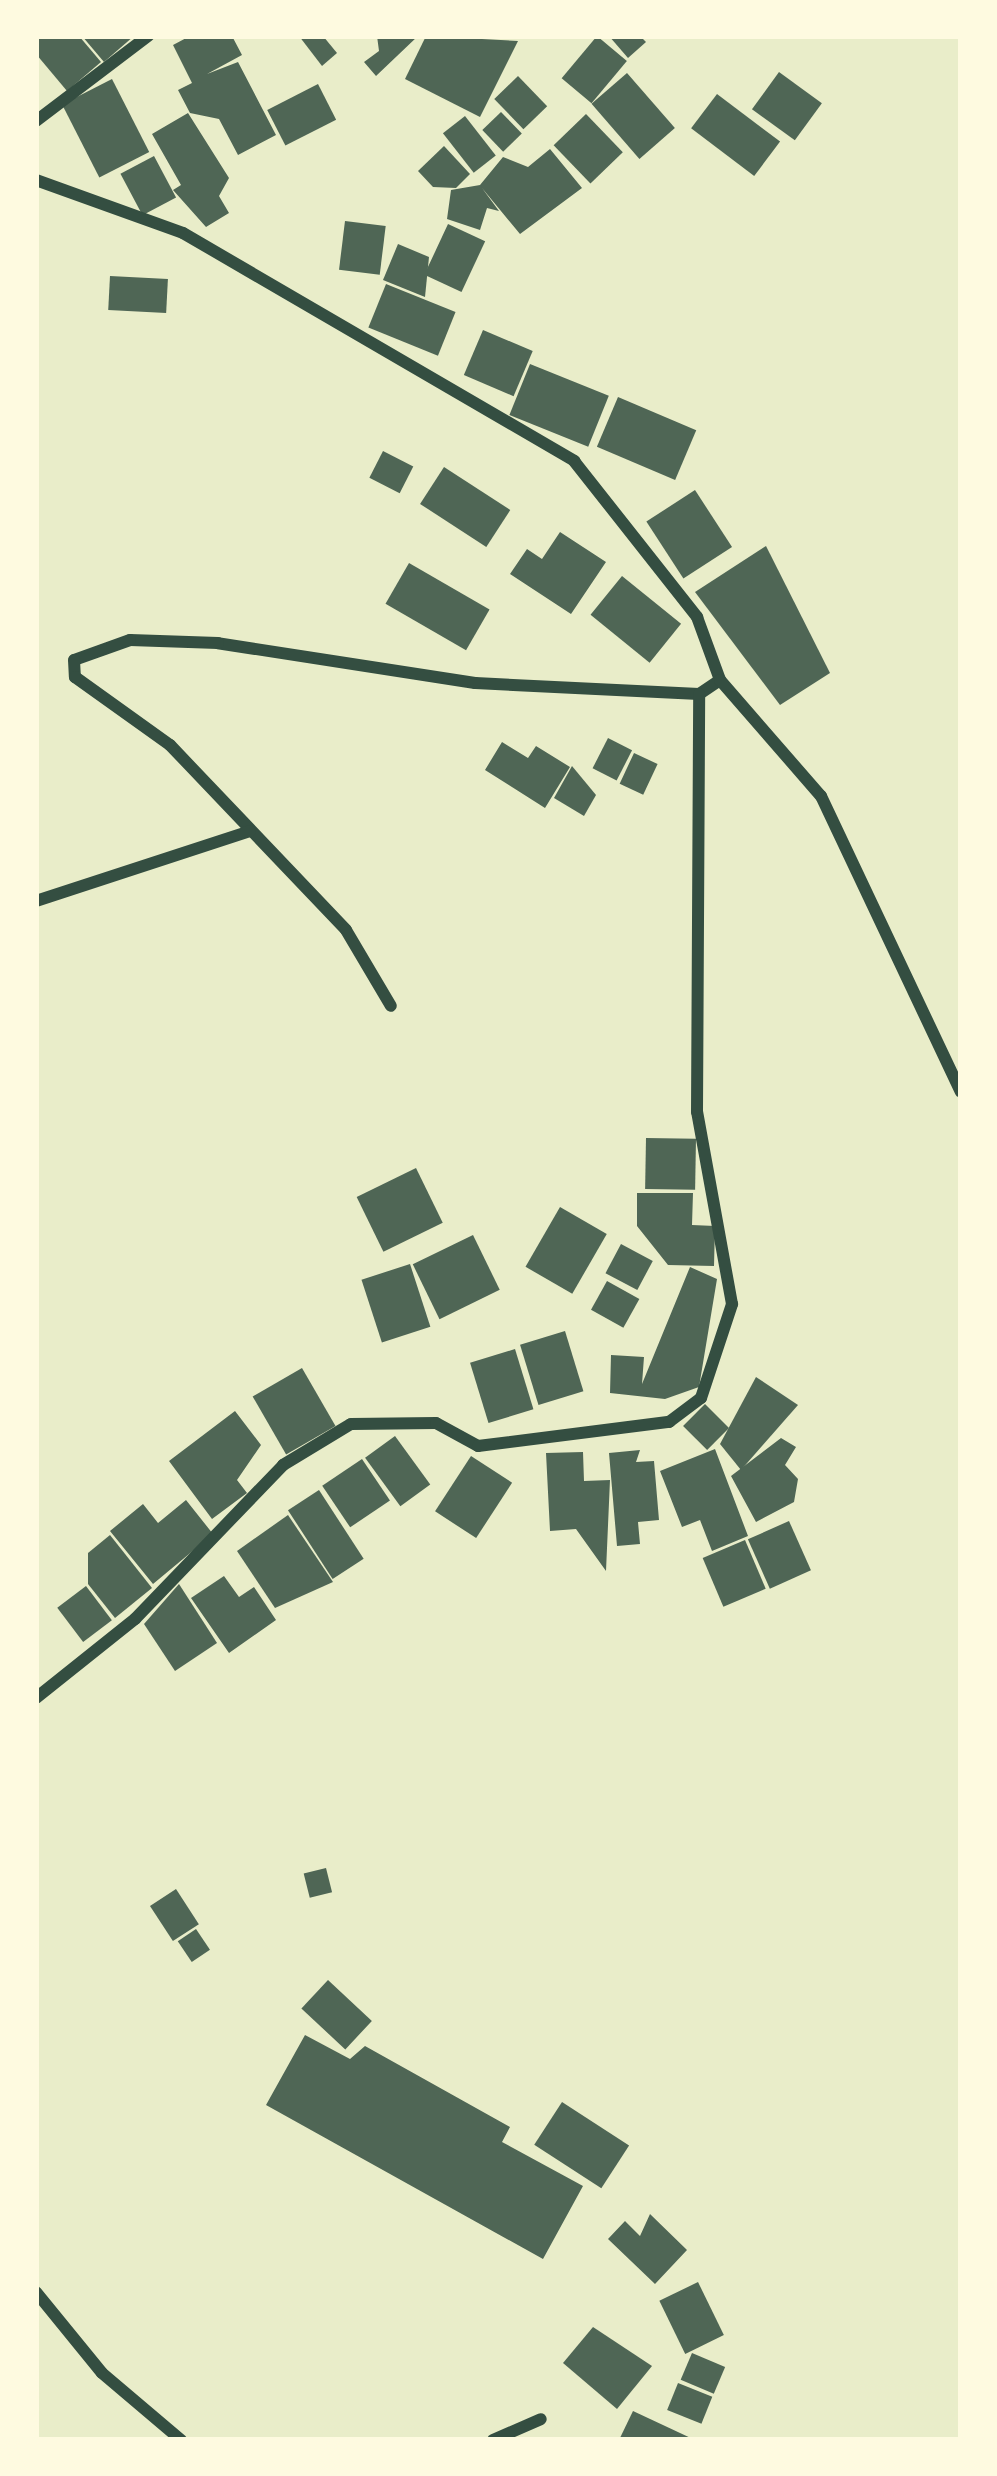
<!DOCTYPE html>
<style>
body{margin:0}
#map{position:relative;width:997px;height:2476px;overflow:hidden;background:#e9edc9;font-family:Montserrat,sans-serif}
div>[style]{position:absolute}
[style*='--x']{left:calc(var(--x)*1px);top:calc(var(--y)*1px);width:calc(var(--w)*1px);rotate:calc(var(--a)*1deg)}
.building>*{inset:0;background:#4f6655;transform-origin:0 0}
.minor>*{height:12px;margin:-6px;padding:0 6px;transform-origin:6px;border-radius:6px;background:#344e41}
span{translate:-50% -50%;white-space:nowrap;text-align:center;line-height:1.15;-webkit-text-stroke:12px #fefae0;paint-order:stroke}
.frame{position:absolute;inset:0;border:39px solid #fefae0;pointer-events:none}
</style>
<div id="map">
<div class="building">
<div style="clip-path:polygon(36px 36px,79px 36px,101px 62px,67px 91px,36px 54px)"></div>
<div style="clip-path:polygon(82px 36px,134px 36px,104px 62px)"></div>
<div style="clip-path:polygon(190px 36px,232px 36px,242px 55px,207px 74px,238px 62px,276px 135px,238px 155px,219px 119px,190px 113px,178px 90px,192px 83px,173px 45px)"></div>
<div style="clip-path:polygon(299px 36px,323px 36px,337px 53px,322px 66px)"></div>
<div style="clip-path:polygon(418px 36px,376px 76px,364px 62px,379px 51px,377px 36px)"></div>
<div style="clip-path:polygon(426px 36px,518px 41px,480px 117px,405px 79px)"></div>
<div style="left:597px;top:36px;width:39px;height:55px;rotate:40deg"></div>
<div style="clip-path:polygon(609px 36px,640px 36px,646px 42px,628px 58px)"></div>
<div style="left:779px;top:72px;width:53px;height:46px;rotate:36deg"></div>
<div style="left:627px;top:73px;width:73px;height:47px;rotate:49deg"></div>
<div style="left:518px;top:76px;width:42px;height:33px;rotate:46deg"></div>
<div style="left:112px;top:79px;width:82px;height:56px;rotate:63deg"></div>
<div style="left:318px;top:84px;width:40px;height:57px;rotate:63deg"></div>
<div style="left:717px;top:94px;width:79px;height:43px;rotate:37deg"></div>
<div style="left:501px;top:112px;width:30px;height:26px;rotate:46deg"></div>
<div style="clip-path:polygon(188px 113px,229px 178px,219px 196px,229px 213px,206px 227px,173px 190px,181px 185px,152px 134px)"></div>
<div style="left:586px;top:114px;width:53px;height:45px;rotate:46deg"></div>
<div style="left:465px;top:116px;width:50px;height:28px;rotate:52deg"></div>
<div style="clip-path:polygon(444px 146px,470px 174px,456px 188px,433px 187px,418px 171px)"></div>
<div style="clip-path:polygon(550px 149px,582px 188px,520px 234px,482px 188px,499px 211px,487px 208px,480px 230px,447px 219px,451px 190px,480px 185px,503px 157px,528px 167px)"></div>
<div style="left:154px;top:156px;width:47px;height:38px;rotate:62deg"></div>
<div style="left:345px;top:221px;width:41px;height:49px;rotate:7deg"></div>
<div style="left:448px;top:224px;width:41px;height:56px;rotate:25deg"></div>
<div style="clip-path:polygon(398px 244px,429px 257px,425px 297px,383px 280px)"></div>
<div style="left:110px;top:276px;width:58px;height:34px;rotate:3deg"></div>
<div style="left:386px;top:284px;width:75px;height:47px;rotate:22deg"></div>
<div style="left:483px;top:330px;width:54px;height:49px;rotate:23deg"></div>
<div style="left:530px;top:364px;width:85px;height:55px;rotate:22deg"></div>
<div style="left:618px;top:397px;width:85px;height:54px;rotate:23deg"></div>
<div style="left:383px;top:451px;width:34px;height:30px;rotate:27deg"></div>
<div style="left:444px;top:467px;width:79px;height:44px;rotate:33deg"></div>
<div style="left:695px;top:490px;width:68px;height:58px;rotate:57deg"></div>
<div style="clip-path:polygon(560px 532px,606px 562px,571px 614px,510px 574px,527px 549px,542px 559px)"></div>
<div style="clip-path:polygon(766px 546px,830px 673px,780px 705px,695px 592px)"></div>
<div style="left:409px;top:563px;width:93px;height:47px;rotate:30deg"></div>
<div style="left:622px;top:576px;width:76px;height:50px;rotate:39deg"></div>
<div style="left:608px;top:738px;width:27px;height:34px;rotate:27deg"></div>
<div style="clip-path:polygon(502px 742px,528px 758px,536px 746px,570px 767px,545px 808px,485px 770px)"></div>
<div style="left:634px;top:753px;width:26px;height:34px;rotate:25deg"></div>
<div style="clip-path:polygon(572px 766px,596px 795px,584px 816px,554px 798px)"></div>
<div style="left:646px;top:1138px;width:50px;height:51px;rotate:1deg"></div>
<div style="left:416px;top:1168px;width:61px;height:66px;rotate:64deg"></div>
<div style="clip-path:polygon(637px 1193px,693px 1193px,692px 1225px,715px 1226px,714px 1266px,668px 1265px,637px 1226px)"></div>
<div style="left:560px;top:1207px;width:54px;height:69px;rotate:30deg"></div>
<div style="left:473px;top:1235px;width:61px;height:67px;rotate:64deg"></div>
<div style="left:621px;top:1244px;width:36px;height:33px;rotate:28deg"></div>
<div style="left:410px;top:1264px;width:66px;height:51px;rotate:72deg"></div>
<div style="clip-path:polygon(690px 1267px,717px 1279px,699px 1387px,665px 1399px,610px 1393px,611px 1355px,644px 1357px,642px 1384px)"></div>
<div style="left:607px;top:1281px;width:37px;height:33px;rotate:29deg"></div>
<div style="left:565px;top:1331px;width:63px;height:47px;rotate:73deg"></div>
<div style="left:515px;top:1349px;width:63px;height:47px;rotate:73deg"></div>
<div style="left:302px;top:1368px;width:67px;height:57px;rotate:60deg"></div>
<div style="clip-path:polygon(756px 1377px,798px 1405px,741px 1470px,720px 1444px)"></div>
<div style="left:705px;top:1404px;width:34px;height:31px;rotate:45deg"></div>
<div style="clip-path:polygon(235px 1411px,261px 1445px,237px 1480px,247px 1493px,212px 1519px,169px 1461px)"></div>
<div style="left:395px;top:1436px;width:60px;height:37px;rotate:54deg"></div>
<div style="clip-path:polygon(781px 1438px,796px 1447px,785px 1465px,798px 1479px,794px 1502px,756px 1522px,731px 1476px)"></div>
<div style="clip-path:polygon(715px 1449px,748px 1536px,712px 1551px,700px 1520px,682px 1527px,660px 1471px)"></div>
<div style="clip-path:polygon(640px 1450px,636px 1462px,654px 1461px,659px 1520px,638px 1522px,640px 1544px,617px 1546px,609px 1453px)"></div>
<div style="clip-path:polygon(583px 1452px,584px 1481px,610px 1480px,606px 1571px,576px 1529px,550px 1531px,546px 1453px)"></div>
<div style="left:471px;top:1456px;width:49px;height:66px;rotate:33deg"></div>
<div style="left:362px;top:1459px;width:50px;height:48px;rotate:56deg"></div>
<div style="left:319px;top:1490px;width:82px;height:37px;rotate:57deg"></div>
<div style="clip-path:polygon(186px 1500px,213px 1534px,153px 1584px,110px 1531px,143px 1504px,158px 1523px)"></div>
<div style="clip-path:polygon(288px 1515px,333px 1582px,275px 1608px,237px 1551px)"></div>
<div style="left:789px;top:1521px;width:54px;height:45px;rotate:66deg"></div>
<div style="clip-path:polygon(110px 1535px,152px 1588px,115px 1618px,88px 1584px,88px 1553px)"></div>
<div style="left:745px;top:1540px;width:53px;height:46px;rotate:67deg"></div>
<div style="clip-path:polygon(224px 1576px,239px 1597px,254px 1587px,276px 1620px,229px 1653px,191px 1598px)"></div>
<div style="clip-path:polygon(179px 1584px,217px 1643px,175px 1671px,144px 1624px)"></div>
<div style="left:86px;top:1586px;width:43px;height:36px;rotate:53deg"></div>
<div style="left:326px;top:1868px;width:25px;height:23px;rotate:76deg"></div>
<div style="left:176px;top:1889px;width:42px;height:31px;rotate:57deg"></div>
<div style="left:196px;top:1929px;width:25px;height:22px;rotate:56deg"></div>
<div style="left:328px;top:1980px;width:60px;height:39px;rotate:43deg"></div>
<div style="clip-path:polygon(305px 2035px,350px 2059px,365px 2046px,510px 2127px,502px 2142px,583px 2186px,543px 2259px,266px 2105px)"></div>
<div style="left:562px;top:2102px;width:80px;height:51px;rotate:33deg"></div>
<div style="clip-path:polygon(650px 2214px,687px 2250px,655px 2284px,608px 2239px,625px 2221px,640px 2236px)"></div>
<div style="left:698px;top:2282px;width:59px;height:43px;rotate:64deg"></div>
<div style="clip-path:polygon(593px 2327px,652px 2366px,617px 2409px,563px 2363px)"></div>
<div style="left:692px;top:2353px;width:36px;height:29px;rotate:23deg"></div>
<div style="left:678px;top:2383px;width:37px;height:29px;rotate:22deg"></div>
<div style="clip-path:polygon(633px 2411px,695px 2440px,619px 2440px)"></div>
</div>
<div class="minor">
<div style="--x:36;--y:121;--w:141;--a:-37.2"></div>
<div style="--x:36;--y:180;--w:156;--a:19.8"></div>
<div style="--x:183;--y:233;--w:453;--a:30.2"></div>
<div style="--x:574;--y:461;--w:199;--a:51.7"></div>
<div style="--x:697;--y:617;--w:67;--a:69.9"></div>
<div style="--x:720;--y:680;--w:25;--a:146"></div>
<div style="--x:699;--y:694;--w:224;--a:-177.2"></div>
<div style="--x:475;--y:683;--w:260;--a:-171.2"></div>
<div style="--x:218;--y:643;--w:88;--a:-178"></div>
<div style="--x:130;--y:640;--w:59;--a:160.3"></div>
<div style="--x:74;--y:660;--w:17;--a:87"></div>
<div style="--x:75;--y:677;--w:117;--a:35.6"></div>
<div style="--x:170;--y:745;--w:255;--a:46.4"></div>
<div style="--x:346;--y:930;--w:88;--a:59.4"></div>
<div style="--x:720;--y:680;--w:154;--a:49"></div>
<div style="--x:821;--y:796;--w:327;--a:64.7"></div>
<div style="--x:36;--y:901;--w:225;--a:-18.1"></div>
<div style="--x:36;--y:1698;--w:127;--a:-38.6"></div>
<div style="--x:135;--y:1619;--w:214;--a:-46.1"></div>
<div style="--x:283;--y:1465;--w:79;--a:-31.1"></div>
<div style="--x:351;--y:1424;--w:85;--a:-0.7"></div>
<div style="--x:436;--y:1423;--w:48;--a:28.7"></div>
<div style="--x:478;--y:1446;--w:193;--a:-7.2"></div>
<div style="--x:669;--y:1422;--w:40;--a:-37"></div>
<div style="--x:701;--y:1398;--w:99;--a:-71.7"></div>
<div style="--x:732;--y:1304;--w:195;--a:-100.3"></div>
<div style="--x:697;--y:1112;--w:418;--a:-89.7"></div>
<div style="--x:36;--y:2292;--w:104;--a:50.8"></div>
<div style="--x:102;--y:2373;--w:104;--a:40.3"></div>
<div style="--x:493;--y:2440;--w:52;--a:-23.6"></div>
</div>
<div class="frame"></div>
</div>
